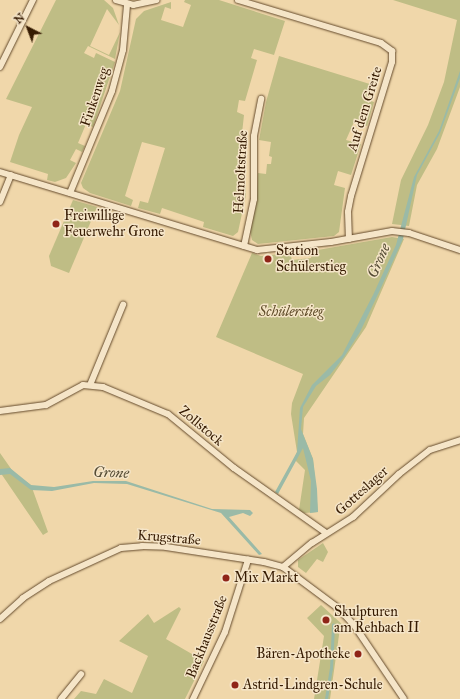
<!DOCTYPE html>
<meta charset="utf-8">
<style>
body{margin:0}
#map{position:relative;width:460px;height:699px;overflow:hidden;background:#f0d7aa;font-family:"IM FELL Great Primer",serif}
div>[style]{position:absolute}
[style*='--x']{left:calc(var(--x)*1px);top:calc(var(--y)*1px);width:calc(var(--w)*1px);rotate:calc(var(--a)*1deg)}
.green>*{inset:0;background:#bfbd85}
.water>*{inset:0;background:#9abaa7}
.stream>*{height:2.5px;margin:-1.25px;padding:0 1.25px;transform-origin:1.25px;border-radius:1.25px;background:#9abaa7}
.roads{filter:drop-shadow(0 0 1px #644a2c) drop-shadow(0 0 1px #644a2c)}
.minor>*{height:6px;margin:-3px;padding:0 3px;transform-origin:3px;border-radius:3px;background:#f5e5c8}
.dots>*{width:11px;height:11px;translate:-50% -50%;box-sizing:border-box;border:2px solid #f5e5c8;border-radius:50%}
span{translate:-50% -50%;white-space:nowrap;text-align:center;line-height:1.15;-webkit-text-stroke:3px #f5e5c8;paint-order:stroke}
.street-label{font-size:14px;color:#361b02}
.poi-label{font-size:14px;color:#361b02}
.left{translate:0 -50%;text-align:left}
.right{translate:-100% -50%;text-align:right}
.park-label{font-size:14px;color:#5f4c29;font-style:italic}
.water-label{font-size:15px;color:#544b34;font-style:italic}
.north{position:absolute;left:8px;top:8px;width:40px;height:40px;-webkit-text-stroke:3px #f5e5c8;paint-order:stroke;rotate:318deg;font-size:11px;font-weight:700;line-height:16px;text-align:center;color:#361b02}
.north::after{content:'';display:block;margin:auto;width:14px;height:18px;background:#361b02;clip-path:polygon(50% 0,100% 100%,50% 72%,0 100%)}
</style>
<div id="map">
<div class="green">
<div style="clip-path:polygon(56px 0,104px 0,113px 8px,119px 25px,107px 9px,90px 46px,109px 55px,120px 32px,115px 59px,88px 46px,84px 53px,94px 58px,96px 53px,115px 62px,93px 127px,86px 124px,78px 143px,85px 146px,82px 152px,76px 149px,70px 160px,76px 163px,66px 178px,55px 182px,47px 180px,48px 174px,10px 162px,19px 135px,32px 107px,6px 99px)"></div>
<div style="clip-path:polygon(185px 0,219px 0,285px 21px,274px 55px,254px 49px,251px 58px,257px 60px,245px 101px,239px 100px,237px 112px,244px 115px,238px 170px,243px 171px,242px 182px,246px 183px,246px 195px,238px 232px,233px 236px,203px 227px,204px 222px,162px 208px,160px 214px,138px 208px,140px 201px,148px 203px,165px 148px,142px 142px,125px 196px,133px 200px,131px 206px,90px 193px,83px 188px,81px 183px,120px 91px,136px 19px,144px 11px,171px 2px,171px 9px,165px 7px,161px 20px,183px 27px,191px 5px,184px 2px)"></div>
<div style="clip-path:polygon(393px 0,460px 0,460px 87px,437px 149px,417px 185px,409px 226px,392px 224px,401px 180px,428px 125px,444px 82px,457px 20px)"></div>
<div style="clip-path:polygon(279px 56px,373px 85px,368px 100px,374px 102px,367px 126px,354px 122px,346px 140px,361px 144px,351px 175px,338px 171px,334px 185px,345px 188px,339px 232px,334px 236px,258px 244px,252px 240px,250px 231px,257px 196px,258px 173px,266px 174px,267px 164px,271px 164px,272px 157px,269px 156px,271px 142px,259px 140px,266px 102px)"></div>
<div style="clip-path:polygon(73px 200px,97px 207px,69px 273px,51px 266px,49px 256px)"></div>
<div style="clip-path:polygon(392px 237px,404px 239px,366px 327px,304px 418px,303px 434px,313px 459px,318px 512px,304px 513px,299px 510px,305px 470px,294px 459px,297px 452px,291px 414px,292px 403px,303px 374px,216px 337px,252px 253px,261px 256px,290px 253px,292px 260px,311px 258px,312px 251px)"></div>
<div style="clip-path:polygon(0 453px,14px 473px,31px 485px,48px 532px,43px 535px,0 472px)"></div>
<div style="clip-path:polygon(323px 543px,328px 552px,323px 562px,317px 559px,306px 573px,298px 567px,298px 560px)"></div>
<div style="clip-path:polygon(321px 605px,344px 626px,340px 628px,330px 699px,314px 699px,324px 636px,307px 618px)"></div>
<div style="clip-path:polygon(179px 607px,181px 609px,166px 639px,204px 661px,185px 699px,74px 699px,81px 691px,96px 694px,104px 679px,132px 693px,148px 656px,119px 641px,148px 614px,154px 623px)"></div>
</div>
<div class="water">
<div style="clip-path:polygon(460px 71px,460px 78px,440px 133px,417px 175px,403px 239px,380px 290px,360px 332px,344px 357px,330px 375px,316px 386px,303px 407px,301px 429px,313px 459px,317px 489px,318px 512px,310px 513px,311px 481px,303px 448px,278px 494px,275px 492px,297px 452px,300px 408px,312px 385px,342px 355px,373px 295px,396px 245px,414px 177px,439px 131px)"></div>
<div style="clip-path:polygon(10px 468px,31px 485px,54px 487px,93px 481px,126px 481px,212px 509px,250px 510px,253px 513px,250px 516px,243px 513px,229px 517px,262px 554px,259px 555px,221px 513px,127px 484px,94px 483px,52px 491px,31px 490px,10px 474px,0 475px,0 469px)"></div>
</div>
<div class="stream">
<div style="--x:326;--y:699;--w:30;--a:-81"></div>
<div style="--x:331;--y:669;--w:44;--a:-87.4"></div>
</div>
<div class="roads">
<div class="minor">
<div style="--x:116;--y:0;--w:18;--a:16"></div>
<div style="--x:133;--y:5;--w:24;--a:-12"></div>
<div style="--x:238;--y:0;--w:149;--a:16.7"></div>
<div style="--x:381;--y:43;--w:14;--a:36"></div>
<div style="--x:392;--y:51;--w:11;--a:90"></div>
<div style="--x:392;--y:62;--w:140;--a:107"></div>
<div style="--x:351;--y:196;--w:16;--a:101"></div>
<div style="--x:348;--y:212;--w:27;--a:88"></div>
<div style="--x:0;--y:67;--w:75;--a:-63.8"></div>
<div style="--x:0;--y:172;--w:269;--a:16.9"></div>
<div style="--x:257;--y:250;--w:74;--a:-6.2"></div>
<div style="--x:331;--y:242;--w:62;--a:-10.2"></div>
<div style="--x:392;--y:231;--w:17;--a:7"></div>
<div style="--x:409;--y:233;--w:54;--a:18.4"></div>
<div style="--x:70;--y:193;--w:110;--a:-67.6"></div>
<div style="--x:112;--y:91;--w:42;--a:-75"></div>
<div style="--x:123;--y:50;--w:45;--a:-84.9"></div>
<div style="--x:0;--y:202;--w:29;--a:-68"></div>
<div style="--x:244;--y:246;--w:48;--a:-78"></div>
<div style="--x:254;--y:199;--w:63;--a:-90"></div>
<div style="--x:254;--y:136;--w:38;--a:-79"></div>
<div style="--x:90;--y:385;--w:87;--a:-67.6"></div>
<div style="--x:0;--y:411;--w:46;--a:-7.4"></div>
<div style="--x:46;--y:405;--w:42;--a:-28.4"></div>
<div style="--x:83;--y:385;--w:20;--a:6"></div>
<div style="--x:103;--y:387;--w:70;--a:22.6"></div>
<div style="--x:168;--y:414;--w:85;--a:39.3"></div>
<div style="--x:234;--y:468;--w:113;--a:35.2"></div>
<div style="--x:283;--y:567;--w:38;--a:-40"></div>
<div style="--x:312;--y:543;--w:49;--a:-32.4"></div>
<div style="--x:353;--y:517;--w:63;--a:-43.1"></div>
<div style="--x:399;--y:474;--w:39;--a:-38"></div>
<div style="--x:430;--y:450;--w:32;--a:-18"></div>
<div style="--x:0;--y:619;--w:31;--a:-42"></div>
<div style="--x:23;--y:598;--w:31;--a:-33"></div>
<div style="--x:49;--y:581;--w:79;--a:-24.6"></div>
<div style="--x:121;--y:548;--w:21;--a:-5"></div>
<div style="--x:142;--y:546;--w:24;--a:2"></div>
<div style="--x:166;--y:547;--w:99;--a:8.7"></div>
<div style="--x:264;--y:562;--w:20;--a:15"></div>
<div style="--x:283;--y:567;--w:69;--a:36.7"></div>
<div style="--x:338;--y:608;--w:23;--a:47"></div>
<div style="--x:354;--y:625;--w:89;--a:56"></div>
<div style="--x:61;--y:699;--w:32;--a:-51"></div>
<div style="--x:193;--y:699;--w:74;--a:-64.5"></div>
<div style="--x:225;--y:632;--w:76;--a:-72.3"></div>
</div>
</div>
<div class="dots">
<div style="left:56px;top:224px;background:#8f2418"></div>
<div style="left:268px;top:259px;background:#8f2418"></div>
<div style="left:226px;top:578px;background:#8f2418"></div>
<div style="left:326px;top:620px;background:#8f2418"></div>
<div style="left:358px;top:654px;background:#8f2418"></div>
<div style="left:235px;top:685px;background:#8f2418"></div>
</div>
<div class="street-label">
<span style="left:95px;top:97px;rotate:-71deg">Finkenweg</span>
<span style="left:365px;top:109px;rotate:-73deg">Auf dem Greite</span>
<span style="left:241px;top:172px;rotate:-87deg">Helmoltstraße</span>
<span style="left:201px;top:426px;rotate:40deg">Zollstock</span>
<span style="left:362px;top:491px;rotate:-42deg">Gotteslager</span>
<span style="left:169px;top:538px;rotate:5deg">Krugstraße</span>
<span style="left:207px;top:637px;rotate:-68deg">Backhausstraße</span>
</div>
<div class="poi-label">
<span class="left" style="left:64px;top:224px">Freiwillige<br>Feuerwehr Grone</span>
<span class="left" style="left:276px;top:259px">Station<br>Schülerstieg</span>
<span class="left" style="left:234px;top:578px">Mix Markt</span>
<span class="left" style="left:334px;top:620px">Skulpturen<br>am Rehbach II</span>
<span class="right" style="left:350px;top:654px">Bären-Apotheke</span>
<span class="left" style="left:243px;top:685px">Astrid-Lindgren-Schule</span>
</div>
<div class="park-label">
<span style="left:291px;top:312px">Schülerstieg</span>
</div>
<div class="water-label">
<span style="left:379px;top:261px;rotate:-66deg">Grone</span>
<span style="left:111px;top:473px;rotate:2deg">Grone</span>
</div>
<div class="north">N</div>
</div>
